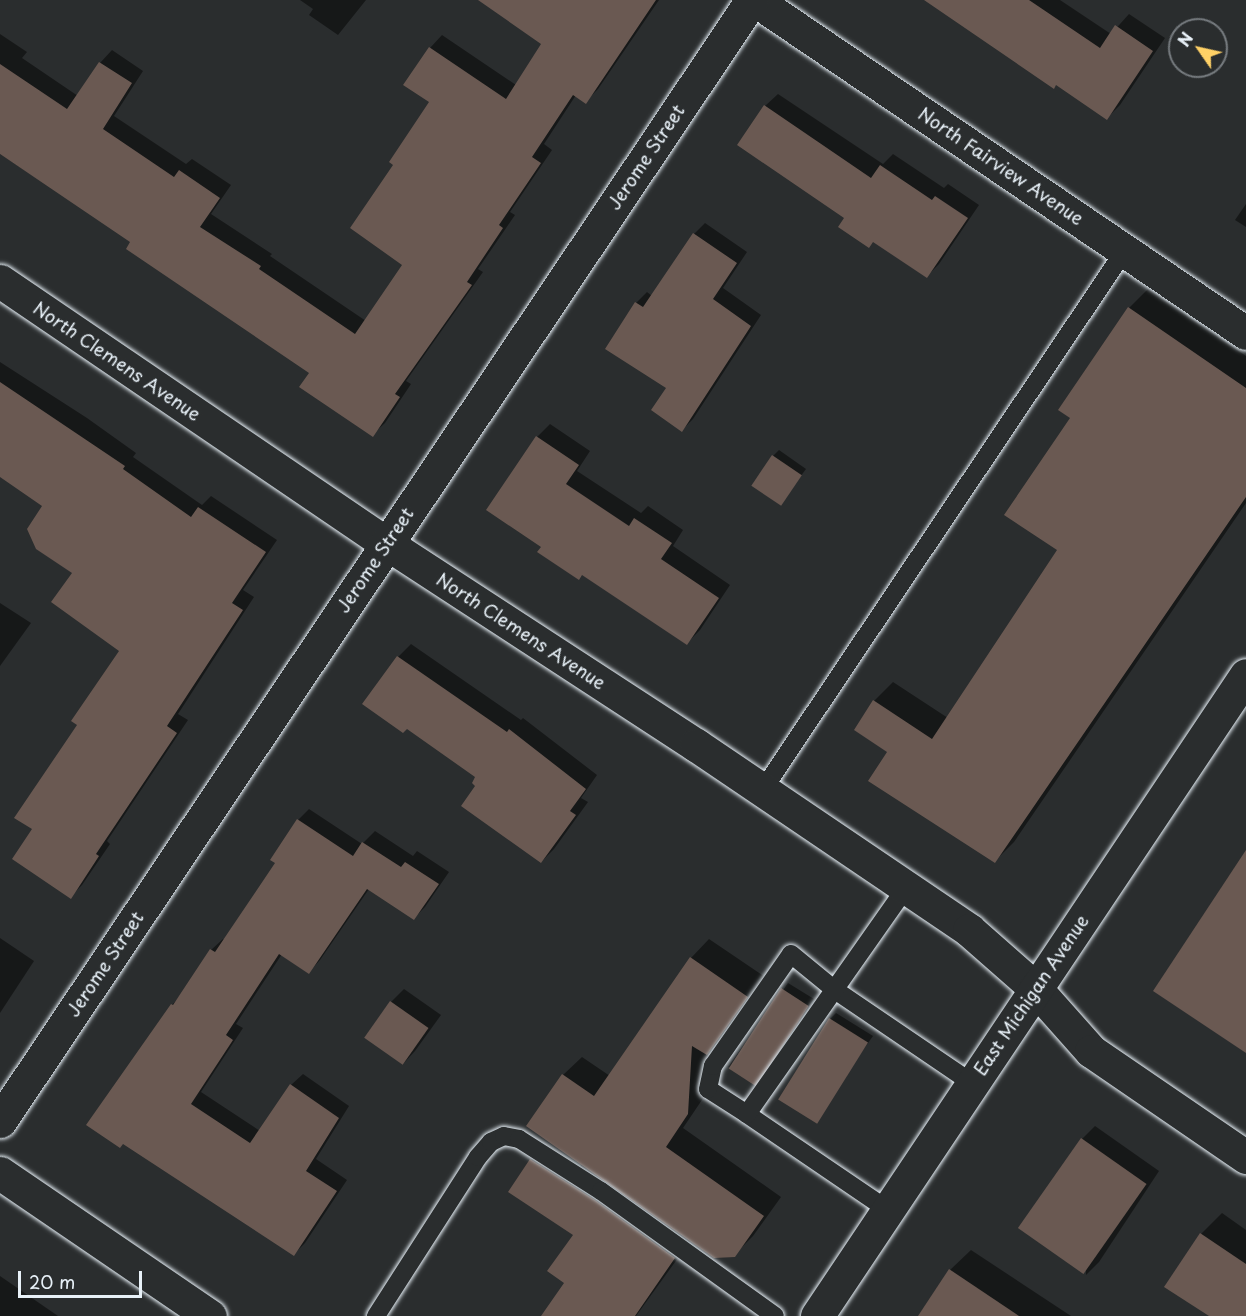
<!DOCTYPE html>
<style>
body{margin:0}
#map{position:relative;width:1246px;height:1316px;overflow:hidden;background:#2a2d2e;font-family:"Playpen Sans",sans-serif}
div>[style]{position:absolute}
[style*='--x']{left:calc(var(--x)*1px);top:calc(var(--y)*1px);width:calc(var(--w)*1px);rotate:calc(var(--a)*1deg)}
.shadow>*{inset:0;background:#0007}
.building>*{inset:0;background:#6a5952;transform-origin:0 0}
.roads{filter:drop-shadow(0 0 2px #e8f1f8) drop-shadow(0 0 2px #e8f1f8)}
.service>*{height:18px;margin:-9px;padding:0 9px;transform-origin:9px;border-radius:9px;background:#2a2d2e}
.minor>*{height:33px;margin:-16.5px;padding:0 16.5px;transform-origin:16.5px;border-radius:16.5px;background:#2a2d2e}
.tertiary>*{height:33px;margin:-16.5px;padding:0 16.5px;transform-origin:16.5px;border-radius:16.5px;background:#2a2d2e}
.primary>*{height:33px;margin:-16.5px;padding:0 16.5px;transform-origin:16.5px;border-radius:16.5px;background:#2a2d2e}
span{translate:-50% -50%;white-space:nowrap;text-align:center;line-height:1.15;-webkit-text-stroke:6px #2a2d2e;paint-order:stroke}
.street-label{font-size:18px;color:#e8f1f8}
.north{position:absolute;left:1168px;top:18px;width:60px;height:60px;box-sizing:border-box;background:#2a2d2e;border:2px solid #767b7f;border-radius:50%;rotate:304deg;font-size:16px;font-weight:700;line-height:24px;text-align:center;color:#e8f1f8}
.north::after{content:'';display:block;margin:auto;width:21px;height:27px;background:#ffd166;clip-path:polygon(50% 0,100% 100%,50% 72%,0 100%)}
.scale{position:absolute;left:18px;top:1271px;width:124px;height:27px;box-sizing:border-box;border:3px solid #e8f1f8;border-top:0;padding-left:8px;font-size:18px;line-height:21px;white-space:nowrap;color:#e8f1f8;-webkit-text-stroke:4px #2a2d2e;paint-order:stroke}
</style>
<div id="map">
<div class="shadow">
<div style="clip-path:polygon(300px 0,366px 0,338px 35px,309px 15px,313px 9px)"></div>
<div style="clip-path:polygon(481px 0,659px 0,598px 89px,585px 102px,576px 95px,544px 144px,552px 150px,510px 212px,515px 215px,478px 269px,483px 272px,406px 381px,411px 384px,385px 423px,372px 435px,312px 372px,132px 241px,0 154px,0 34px,27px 52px,22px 58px,78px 96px,100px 63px,112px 50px,143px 71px,114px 116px,186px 164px,192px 159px,231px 185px,211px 214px,272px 254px,270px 256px,366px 321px,404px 265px,395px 164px,431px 102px,430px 48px,442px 35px,516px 85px,543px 44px)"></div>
<div style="clip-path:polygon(927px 0,1060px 0,1111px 34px,1129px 14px,1165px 38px,1120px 105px,1107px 118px)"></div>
<div style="clip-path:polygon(778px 94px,883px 164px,893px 154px,944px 188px,948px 184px,979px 205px,939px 264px,927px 276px,765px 106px)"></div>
<div style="clip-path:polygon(1246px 204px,1246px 227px,1235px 220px)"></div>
<div style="clip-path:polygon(705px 223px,747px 252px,723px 288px,761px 315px,693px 419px,682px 430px,636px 303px,647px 292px,652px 296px,694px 234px)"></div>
<div style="clip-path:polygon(1148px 289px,1246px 356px,1246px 503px,1014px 842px,995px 861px,889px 751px,874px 701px,893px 682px,948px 718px,1059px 550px,1072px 418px,1129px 308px)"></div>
<div style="clip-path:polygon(0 362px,87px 418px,136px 453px,133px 457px,202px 505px,211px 496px,277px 540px,243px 590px,254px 597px,178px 714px,188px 720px,107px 841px,110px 844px,82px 885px,70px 897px,34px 829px,79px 725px,121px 650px,74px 573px,44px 506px,0 476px)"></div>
<div style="clip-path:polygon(550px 424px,590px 451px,577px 471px,641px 513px,648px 506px,683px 530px,673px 546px,730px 585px,700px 630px,687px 643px,488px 509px,537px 437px)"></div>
<div style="clip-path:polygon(779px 450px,806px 469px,780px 504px,773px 456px)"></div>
<div style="clip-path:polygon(0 603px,31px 623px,0 666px)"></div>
<div style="clip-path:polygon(411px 644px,521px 720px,523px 718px,597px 775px,581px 798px,588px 802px,554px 849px,541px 862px,477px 785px,477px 777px,407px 728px,364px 703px,398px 657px)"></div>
<div style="clip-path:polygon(309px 809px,362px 844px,375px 831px,413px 856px,417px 851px,449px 872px,425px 907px,414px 918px,369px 889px,320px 960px,309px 972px,282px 954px,236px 1024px,243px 1028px,201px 1092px,260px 1131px,291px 1085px,303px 1074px,349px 1106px,316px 1159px,347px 1180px,305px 1243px,294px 1254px,124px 1143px,172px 1005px,182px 994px,211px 950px,223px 939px,225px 940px,277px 863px,298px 820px)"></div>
<div style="clip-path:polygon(0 938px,34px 961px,0 1013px)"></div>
<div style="clip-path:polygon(709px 939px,765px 977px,725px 1035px,708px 1052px,706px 1094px,683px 1128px,781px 1197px,753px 1236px,734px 1255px,691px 1240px,636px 1316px,543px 1316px,566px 1283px,575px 1235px,531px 1160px,547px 1145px,580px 1166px,582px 1164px,563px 1075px,582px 1057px,610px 1076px,691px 958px)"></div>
<div style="clip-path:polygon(788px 983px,814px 999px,760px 1077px,728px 1067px)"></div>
<div style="clip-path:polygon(404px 989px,441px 1015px,415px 1051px,403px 1064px,366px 1037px,391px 1002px)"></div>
<div style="clip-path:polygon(836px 1013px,873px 1036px,813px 1120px,830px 1019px)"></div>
<div style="clip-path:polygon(1095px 1126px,1159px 1171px,1099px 1262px,1086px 1275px,1082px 1139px)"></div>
<div style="clip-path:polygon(1222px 1213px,1246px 1230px,1246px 1316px,1212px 1316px,1201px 1234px)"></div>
<div style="clip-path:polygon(971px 1250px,1071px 1316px,920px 1316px,950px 1270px)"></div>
<div style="clip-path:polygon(0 1276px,58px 1316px,0 1316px)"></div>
</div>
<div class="building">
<div style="clip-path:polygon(478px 0,656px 0,586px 104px,573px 95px,532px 157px,541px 163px,499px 225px,503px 228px,467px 282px,472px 285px,395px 394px,400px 397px,373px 437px,299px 387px,309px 373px,126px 249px,130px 242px,0 154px,0 64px,67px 109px,99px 62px,132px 83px,103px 129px,174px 177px,179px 170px,220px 198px,200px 227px,261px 266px,259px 269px,355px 334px,402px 265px,350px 228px,393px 165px,389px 162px,429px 102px,403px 85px,429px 47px,506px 99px,541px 44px)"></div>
<div style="clip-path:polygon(924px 0,1029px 0,1100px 48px,1115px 25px,1153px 51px,1107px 120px,1056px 85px,1054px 89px)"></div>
<div style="clip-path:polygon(764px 105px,871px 178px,880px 165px,932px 200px,935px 196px,968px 218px,927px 278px,873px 242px,869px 248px,838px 227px,844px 218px,737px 145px)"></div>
<div style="clip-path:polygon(693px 233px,737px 263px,713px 299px,751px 326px,682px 432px,651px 410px,666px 388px,605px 349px,635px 302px,643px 307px)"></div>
<div style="clip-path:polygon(1128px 307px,1246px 388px,1246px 497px,995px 863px,868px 781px,887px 752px,854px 730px,873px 700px,932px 739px,1057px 550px,1004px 515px,1070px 418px,1058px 410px)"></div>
<div style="clip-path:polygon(0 382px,125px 466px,123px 469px,191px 517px,198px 507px,266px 552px,232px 603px,243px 610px,167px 726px,177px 733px,96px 854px,99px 856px,71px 899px,12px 859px,32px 829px,14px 818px,77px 725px,71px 721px,119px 651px,51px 602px,72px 573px,36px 549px,27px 529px,42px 506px,0 477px)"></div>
<div style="clip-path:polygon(536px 436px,579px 465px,566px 484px,629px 526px,634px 518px,672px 543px,661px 559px,719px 598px,687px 645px,582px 575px,579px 580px,537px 552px,541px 547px,486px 510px)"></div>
<div style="left:772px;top:455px;width:36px;height:37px;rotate:34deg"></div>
<div style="clip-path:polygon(397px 656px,507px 732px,509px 729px,586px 789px,570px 811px,576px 815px,541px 863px,461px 806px,475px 786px,472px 783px,475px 777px,407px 729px,403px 733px,362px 704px)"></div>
<div style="clip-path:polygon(297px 819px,353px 856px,362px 842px,401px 867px,405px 862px,439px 884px,414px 920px,367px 889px,309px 974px,279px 954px,226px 1035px,233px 1040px,191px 1104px,250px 1143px,290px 1084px,339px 1118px,306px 1171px,337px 1191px,294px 1256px,123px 1144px,120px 1148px,86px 1125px,171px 1004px,173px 1005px,210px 949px,215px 952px,275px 863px,270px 860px)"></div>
<div style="clip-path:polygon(1246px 850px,1246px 1053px,1153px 991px)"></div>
<div style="clip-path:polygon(690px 957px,748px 997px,707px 1055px,692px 1046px,688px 1114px,666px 1147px,764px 1216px,735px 1257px,714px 1258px,526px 1126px,562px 1074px,594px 1096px)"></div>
<div style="left:781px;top:988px;width:33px;height:96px;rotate:33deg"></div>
<div style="left:390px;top:1001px;width:47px;height:45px;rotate:35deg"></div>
<div style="left:829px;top:1018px;width:46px;height:96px;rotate:32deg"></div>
<div style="left:1081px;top:1138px;width:80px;height:110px;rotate:35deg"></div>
<div style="clip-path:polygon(530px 1159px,595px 1200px,675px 1258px,635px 1316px,541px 1316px,564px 1283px,547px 1271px,573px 1235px,508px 1192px)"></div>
<div style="clip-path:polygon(1200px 1233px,1246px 1264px,1246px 1316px,1209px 1316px,1164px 1287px)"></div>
<div style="clip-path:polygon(949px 1269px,1019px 1316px,918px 1316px)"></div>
</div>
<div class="roads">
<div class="service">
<div style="--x:762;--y:791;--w:651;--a:-56.14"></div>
<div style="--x:747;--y:1114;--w:46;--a:-147.3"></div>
<div style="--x:708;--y:1089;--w:24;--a:-78"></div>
<div style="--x:713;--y:1066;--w:136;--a:-55.1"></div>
<div style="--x:791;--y:954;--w:57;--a:39.3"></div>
<div style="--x:835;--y:990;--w:166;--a:34.2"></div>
<div style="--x:888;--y:1210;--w:171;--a:-145.8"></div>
<div style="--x:747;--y:1114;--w:276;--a:-54.9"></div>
<div style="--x:376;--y:1316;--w:189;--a:-57.3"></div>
<div style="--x:478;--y:1157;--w:20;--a:-49"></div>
<div style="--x:491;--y:1142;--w:14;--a:-25"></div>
<div style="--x:504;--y:1136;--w:15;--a:11"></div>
<div style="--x:519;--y:1139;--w:97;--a:32.4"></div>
<div style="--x:601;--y:1191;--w:214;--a:35.7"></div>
</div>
<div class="minor">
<div style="--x:755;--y:0;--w:593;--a:34.15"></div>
<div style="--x:0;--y:281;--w:467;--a:34.2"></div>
<div style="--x:386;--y:543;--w:370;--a:33.1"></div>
<div style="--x:696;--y:745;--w:330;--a:34.1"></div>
<div style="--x:969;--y:930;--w:88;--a:41.3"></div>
<div style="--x:0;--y:1121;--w:1350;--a:-56.15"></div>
<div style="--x:0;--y:1173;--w:254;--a:34.3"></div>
</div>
<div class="tertiary">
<div style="--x:1035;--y:988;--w:84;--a:48.4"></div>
<div style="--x:1091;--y:1051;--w:188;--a:34.4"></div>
</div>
<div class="primary">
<div style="--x:817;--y:1316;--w:771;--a:-56.21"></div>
</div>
</div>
<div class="street-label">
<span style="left:646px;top:157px;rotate:-56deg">Jerome Street</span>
<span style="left:1001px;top:166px;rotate:34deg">North Fairview Avenue</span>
<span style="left:117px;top:361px;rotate:34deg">North Clemens Avenue</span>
<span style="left:375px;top:560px;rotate:-56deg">Jerome Street</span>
<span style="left:521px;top:631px;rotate:33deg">North Clemens Avenue</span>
<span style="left:105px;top:964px;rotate:-56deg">Jerome Street</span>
<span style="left:1031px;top:995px;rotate:-56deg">East Michigan Avenue</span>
</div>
<div class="north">N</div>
<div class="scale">20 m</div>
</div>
